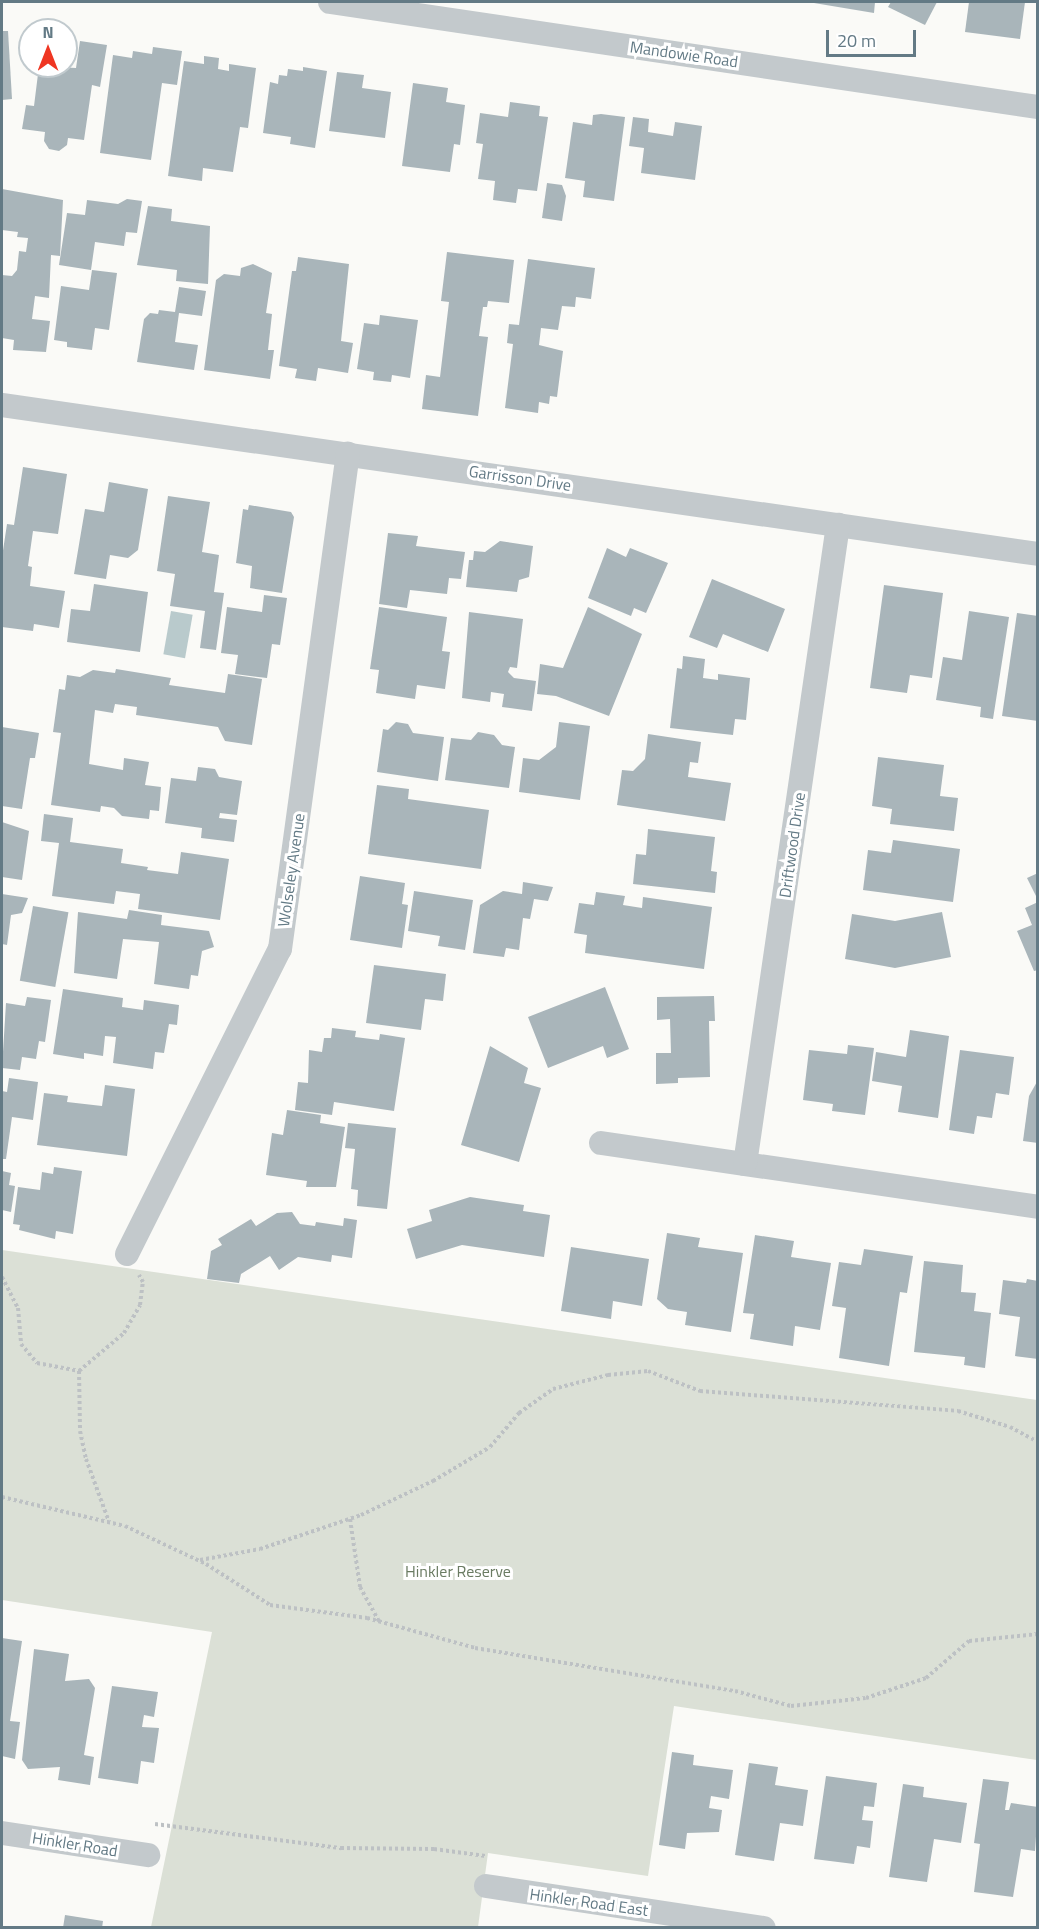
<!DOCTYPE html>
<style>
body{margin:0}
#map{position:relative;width:1039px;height:1929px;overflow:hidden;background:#fafaf7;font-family:"Titillium Web",sans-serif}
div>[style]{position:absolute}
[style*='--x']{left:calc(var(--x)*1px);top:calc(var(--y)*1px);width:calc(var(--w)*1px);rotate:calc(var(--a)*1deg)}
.green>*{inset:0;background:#dbe0d6}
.water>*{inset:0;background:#b9cacc;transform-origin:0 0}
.building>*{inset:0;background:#a9b5ba;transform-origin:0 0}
.path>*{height:4px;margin-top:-2px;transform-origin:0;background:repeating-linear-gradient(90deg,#bdc1c4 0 3px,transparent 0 6px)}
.minor>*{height:24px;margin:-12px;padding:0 12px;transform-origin:12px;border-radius:12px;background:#c3c9cc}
span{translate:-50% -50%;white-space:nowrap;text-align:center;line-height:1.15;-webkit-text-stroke:6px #fff;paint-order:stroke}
.street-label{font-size:16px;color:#637a85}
.park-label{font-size:16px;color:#6a7b62}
.frame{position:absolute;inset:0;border:3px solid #637a85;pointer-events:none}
.north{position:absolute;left:18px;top:18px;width:60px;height:60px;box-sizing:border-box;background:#fff;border:2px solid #c1cace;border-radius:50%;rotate:0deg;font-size:16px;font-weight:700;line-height:24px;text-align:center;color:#637a85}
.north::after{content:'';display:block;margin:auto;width:21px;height:27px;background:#ef3622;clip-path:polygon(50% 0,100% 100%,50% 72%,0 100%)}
.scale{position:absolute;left:826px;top:30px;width:90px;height:27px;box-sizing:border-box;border:3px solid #637a85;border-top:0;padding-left:8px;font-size:18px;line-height:21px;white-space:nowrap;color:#637a85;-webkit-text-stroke:4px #fff;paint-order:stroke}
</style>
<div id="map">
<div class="green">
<div style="clip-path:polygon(2px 1250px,1037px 1400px,1037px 1760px,674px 1706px,648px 1876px,488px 1853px,478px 1927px,151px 1927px,212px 1632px,2px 1600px)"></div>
</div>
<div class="water">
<div style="left:171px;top:611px;width:22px;height:44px;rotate:10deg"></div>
</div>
<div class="building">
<div style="clip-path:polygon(808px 2px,875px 2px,874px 13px)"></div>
<div style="clip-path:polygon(891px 2px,937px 2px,925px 25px,888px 7px)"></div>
<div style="clip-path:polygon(969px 2px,1025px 2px,1020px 39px,965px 32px)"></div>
<div style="clip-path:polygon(2px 31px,8px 31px,12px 99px,2px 100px)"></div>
<div style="clip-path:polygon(80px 41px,107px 45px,100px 87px,92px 85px,84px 140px,68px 138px,67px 145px,59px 151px,49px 149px,44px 141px,45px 132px,22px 129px,26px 105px,34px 106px,39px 66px,76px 68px)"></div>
<div style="clip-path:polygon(153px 47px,182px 51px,177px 85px,162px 83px,151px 160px,100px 153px,113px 55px,132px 58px,133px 51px,152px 54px)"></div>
<div style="clip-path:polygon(204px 56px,219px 58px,218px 69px,229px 71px,229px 64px,256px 68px,248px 128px,240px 127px,233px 172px,203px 168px,202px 181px,168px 176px,184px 61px,204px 64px)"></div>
<div style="clip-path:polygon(303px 67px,327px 71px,315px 148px,290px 144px,291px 137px,263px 133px,270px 82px,278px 84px,279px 75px,287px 76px,288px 69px,303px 71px)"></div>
<div style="clip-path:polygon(337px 72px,364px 75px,362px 88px,391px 92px,385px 138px,329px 131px)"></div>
<div style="clip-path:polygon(413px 83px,448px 88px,446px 102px,465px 105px,460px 145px,454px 144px,450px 172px,402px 166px)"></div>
<div style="clip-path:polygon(510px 102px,540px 106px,539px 116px,548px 117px,537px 191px,518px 189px,516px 203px,493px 200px,495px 181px,478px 179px,483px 144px,476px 143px,480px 113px,508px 117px)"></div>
<div style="clip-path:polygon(601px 114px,625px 117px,614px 201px,583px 197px,585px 181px,565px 178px,573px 122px,592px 125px,593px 115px)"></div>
<div style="clip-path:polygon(633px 117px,649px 119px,648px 132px,673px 136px,675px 122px,702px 126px,695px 180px,641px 173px,644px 148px,629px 146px)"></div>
<div style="clip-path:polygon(547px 183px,562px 185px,566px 196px,562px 221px,542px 218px)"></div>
<div style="clip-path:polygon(2px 189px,63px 200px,60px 256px,51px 255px,49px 298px,35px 296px,32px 319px,50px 321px,46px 352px,13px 350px,14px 340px,2px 338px,2px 275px,12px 276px,17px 270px,19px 251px,26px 252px,28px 238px,17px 237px,18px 232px,2px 230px)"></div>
<div style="clip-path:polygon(127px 199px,142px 201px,137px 233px,126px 232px,124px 246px,95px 242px,91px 270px,59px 265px,67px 213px,85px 215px,87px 200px,118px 204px)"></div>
<div style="clip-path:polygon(148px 206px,172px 209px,171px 221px,210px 226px,208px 284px,176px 281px,177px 270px,137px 265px)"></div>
<div style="clip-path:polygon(447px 252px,514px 260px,509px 303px,488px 301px,487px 307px,483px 307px,479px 336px,488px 337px,478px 416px,422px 409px,426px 375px,440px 377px,449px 302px,441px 301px)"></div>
<div style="clip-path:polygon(298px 257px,349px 264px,341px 341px,353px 343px,348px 373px,318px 368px,316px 381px,295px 378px,297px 369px,279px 366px,292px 271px,296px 271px)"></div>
<div style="clip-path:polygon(528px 259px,595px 268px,591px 299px,576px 297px,575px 307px,562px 306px,558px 330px,541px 328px,539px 345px,563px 351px,557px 397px,550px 396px,549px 404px,539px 402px,538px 413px,505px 408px,513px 344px,507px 343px,509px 324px,519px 325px)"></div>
<div style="clip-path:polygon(253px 264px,272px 273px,266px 313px,272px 314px,268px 350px,274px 350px,270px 379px,204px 370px,216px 280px,224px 274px,240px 276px,241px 268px)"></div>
<div style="clip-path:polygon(92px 270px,117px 273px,109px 330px,95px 328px,92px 350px,67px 347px,67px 342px,54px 340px,61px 286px,89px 290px)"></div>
<div style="clip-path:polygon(179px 287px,206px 291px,202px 316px,179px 313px,175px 342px,198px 345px,194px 370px,137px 362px,144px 319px,150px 313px,158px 314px,159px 310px,175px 312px)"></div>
<div style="clip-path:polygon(380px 315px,418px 320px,410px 378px,392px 375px,391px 382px,373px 380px,374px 372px,357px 369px,364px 323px,379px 325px)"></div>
<div style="clip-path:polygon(23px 467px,67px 474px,58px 534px,33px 531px,28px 566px,32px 567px,30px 586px,65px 591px,59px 628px,34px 624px,33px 631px,2px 627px,2px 557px,7px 524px,14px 525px)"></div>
<div style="clip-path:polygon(109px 482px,148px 489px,138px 550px,128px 558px,110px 555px,106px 579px,74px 574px,85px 509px,104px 512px)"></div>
<div style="clip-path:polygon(168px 496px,210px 502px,202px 552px,219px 555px,214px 592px,224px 593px,216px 650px,200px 648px,205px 611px,170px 606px,175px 574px,157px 571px)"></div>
<div style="clip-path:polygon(249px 505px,291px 512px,294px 517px,282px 593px,250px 588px,252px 566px,236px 563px,243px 509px,248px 510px)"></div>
<div style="clip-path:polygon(388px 533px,418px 536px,416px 546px,465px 552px,461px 579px,449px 578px,447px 594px,410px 590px,407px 608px,379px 604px)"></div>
<div style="clip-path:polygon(500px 541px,533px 546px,529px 577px,519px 580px,517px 592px,466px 587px,469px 560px,473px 560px,474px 551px,485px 552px)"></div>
<div style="clip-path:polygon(607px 548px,626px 557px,630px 548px,668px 563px,646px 613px,634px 608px,631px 616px,588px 598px)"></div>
<div style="clip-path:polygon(712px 579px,785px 609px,768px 652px,723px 634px,717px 648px,689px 637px)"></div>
<div style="clip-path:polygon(94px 584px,148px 592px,140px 652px,67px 642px,71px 609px,90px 611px)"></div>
<div style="clip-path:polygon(884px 585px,943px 593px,932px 678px,910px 675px,907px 693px,870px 688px)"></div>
<div style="clip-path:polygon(264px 595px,287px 598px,280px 645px,272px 644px,267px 678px,235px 674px,238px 655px,221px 653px,227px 607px,262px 612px)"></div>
<div style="clip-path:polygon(379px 607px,447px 617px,442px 651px,450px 652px,445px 689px,417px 685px,415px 699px,376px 693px,379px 670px,370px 669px)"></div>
<div style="clip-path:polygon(588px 607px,642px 634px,609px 716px,556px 696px,537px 694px,540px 664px,563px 668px)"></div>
<div style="clip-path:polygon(969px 611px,1009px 617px,993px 719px,980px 717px,981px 707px,936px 700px,943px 657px,962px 660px)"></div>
<div style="clip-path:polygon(469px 612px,523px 619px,517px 668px,510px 667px,508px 672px,514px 678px,536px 681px,532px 711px,502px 707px,504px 694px,491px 692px,490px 702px,462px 698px)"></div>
<div style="clip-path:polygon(1017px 613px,1038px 616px,1038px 721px,1002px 716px)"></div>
<div style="clip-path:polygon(683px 656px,705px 659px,703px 678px,718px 680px,718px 674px,750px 678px,746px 720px,735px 719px,733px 735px,670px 728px,677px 668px,682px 669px)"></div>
<div style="clip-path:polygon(116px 669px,171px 678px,169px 685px,225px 693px,228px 674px,262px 679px,252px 745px,225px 741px,218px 727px,136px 715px,137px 707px,115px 704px,113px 713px,95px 710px,89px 764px,123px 770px,124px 758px,149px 762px,145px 785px,161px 787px,159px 811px,150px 810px,149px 819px,122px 816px,114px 808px,101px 806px,100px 812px,51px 805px,61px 733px,53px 732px,59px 689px,65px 690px,67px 675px,80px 677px,93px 670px,115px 673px)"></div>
<div style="clip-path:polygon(396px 722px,408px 724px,413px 733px,444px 737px,438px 781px,377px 772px,383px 729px,388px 730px)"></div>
<div style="clip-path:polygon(559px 722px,590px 726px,580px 800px,519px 792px,523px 758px,539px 760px,556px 747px)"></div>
<div style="clip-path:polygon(2px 727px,39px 733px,35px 758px,30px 758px,22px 809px,2px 806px)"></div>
<div style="clip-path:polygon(478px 732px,494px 735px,502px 745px,515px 747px,509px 788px,445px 780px,451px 738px,471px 740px)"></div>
<div style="clip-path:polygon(648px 734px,701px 742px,698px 763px,690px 762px,688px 777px,731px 783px,725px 821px,617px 805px,622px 770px,633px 771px,645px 759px)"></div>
<div style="clip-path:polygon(878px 757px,944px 765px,940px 796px,958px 798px,954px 831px,890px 824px,892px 809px,872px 806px)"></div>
<div style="clip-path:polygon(198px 767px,215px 769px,219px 777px,242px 781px,237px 815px,220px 813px,219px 818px,237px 820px,234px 842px,201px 838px,202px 828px,165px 823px,171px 778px,196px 781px)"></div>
<div style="clip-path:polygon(377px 785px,409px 789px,408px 799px,489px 810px,481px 869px,368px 854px)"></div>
<div style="clip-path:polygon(44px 814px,73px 818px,70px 842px,123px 849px,121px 863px,148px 867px,147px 870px,178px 874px,181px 852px,229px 859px,220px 920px,138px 909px,140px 894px,116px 891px,114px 904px,52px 896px,59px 843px,41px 841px)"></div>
<div style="clip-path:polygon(2px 822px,29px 831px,22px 880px,2px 877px)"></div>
<div style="clip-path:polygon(648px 829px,715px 837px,711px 871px,717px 872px,715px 893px,633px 884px,636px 854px,646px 855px)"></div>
<div style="clip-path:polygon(893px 840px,960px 849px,953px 902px,863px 890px,868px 850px,891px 853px)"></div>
<div style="clip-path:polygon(1038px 873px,1038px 900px,1027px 878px)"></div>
<div style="clip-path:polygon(360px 876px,405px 883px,402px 904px,408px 905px,402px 948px,350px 940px)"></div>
<div style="clip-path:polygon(523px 882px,553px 887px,548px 901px,534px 899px,530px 919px,523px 918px,519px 950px,506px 948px,504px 957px,473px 953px,480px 905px,503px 891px,522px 894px)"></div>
<div style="clip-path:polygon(414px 891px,473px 900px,465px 950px,438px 946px,440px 936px,408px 931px)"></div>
<div style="clip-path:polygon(596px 892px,625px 896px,623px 905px,642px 908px,643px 897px,712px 907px,704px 969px,585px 953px,587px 935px,574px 933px,579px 903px,594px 905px)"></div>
<div style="clip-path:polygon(2px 894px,28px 898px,22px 913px,11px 915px,7px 945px,2px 944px)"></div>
<div style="clip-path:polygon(1038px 902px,1038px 970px,1034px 971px,1017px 931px,1032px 925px,1025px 908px)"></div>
<div style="left:33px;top:906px;width:36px;height:76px;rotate:10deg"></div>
<div style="clip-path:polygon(129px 910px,162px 915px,161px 925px,209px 931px,214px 947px,202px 951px,198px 976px,191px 975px,189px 989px,154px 984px,159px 942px,123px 939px,117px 979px,74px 973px,78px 912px,127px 919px)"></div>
<div style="clip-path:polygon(942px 912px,951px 957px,895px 968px,845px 959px,852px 914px,895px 921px)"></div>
<div style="clip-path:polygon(374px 965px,446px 974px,443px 1001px,425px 999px,421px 1030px,366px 1023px)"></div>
<div style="clip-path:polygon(605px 987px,629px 1049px,607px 1058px,603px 1046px,548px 1068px,528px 1017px)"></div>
<div style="clip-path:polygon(63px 989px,123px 998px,122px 1007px,143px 1010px,144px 1000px,179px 1005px,177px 1025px,169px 1024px,164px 1053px,155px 1052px,153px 1069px,113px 1063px,116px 1037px,105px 1036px,103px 1056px,84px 1053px,84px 1059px,53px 1054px)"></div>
<div style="clip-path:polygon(714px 996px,715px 1021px,709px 1021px,710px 1077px,678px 1078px,678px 1083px,656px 1084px,656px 1053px,671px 1053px,670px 1019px,657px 1020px,657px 997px)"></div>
<div style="clip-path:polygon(27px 997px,51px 1000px,45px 1042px,39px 1041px,36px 1059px,22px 1057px,20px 1070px,2px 1068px,6px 1003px,25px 1006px)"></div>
<div style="clip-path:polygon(332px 1028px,356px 1031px,355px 1037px,379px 1040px,380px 1034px,405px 1038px,394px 1111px,334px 1102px,332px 1115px,295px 1110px,298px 1082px,308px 1083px,309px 1050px,322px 1052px,324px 1038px,331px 1038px)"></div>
<div style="clip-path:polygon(910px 1030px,949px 1036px,938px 1118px,898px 1112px,902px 1086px,872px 1081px,876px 1052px,906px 1057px)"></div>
<div style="clip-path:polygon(848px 1045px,874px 1048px,865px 1115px,832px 1111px,833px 1104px,803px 1100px,809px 1050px,847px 1054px)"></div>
<div style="clip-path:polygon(490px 1046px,528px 1068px,524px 1083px,541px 1088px,519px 1162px,461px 1145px)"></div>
<div style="clip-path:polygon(960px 1050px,1014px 1057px,1009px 1095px,996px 1093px,992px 1118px,977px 1116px,974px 1134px,949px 1130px)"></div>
<div style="clip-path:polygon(9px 1078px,38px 1082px,33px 1120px,12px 1117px,6px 1159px,2px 1159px,2px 1091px,7px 1092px)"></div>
<div style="clip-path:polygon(1038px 1080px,1038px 1143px,1023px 1141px,1029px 1096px)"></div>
<div style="clip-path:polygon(105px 1085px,135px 1089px,127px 1156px,37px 1145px,44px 1093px,68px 1096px,67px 1102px,102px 1106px)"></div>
<div style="clip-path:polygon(287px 1110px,321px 1115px,320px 1123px,345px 1127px,336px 1187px,306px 1187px,307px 1181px,266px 1175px,272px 1133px,283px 1135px)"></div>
<div style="clip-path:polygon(348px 1123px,396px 1128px,387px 1209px,357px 1206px,358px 1190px,351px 1189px,355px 1149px,345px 1148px)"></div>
<div style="clip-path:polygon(54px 1167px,82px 1171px,73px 1234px,56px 1231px,55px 1239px,19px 1230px,20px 1225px,13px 1224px,18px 1187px,40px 1190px,42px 1172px,53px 1174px)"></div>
<div style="clip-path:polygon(2px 1171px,11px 1173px,9px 1185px,15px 1186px,11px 1212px,2px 1210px)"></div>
<div style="clip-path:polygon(470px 1197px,524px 1205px,523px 1211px,550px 1215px,544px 1257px,462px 1245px,416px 1259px,407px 1229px,432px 1221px,429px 1210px)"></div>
<div style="clip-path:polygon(292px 1212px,300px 1224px,315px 1226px,316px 1222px,343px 1226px,344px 1218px,357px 1220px,352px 1258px,332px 1255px,331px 1262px,298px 1257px,279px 1270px,270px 1256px,241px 1274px,239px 1283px,207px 1279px,211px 1251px,222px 1245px,218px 1239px,251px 1219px,256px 1226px,277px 1213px)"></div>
<div style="clip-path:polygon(667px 1233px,700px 1238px,698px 1247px,743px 1253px,731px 1332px,685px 1325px,687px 1312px,668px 1309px,657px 1299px)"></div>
<div style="clip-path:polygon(755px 1235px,794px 1241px,791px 1257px,831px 1263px,820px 1330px,795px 1326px,793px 1346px,750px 1339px,754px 1314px,743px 1313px)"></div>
<div style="clip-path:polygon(571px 1247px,649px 1259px,642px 1306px,613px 1301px,611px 1319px,561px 1311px)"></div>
<div style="clip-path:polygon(864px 1249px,913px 1256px,907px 1293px,900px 1292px,889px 1366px,839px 1358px,846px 1308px,832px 1306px,839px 1262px,861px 1265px)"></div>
<div style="clip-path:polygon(924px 1261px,963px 1265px,961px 1292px,976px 1293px,974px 1311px,991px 1313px,985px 1368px,964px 1365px,965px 1357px,914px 1352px)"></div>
<div style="clip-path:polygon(1027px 1279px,1038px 1281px,1038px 1359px,1015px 1356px,1020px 1317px,999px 1314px,1003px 1280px,1026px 1283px)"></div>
<div style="clip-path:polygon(2px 1638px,22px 1641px,10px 1721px,20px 1722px,15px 1759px,2px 1756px)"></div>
<div style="clip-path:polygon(34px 1649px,69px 1654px,65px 1681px,89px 1679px,95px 1688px,84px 1755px,94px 1757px,90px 1785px,58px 1780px,60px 1767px,28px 1769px,22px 1760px)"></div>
<div style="clip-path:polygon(112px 1686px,158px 1692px,154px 1717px,144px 1715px,142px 1727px,159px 1728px,154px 1763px,141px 1761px,138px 1784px,98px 1778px)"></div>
<div style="clip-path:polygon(672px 1752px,694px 1755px,693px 1765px,733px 1770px,729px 1799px,711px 1796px,709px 1808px,722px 1810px,719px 1832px,687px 1833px,685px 1849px,659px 1845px)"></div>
<div style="clip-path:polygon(749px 1763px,778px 1767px,775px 1785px,808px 1790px,803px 1826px,780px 1823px,774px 1861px,735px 1855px)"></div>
<div style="clip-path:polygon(826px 1776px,877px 1783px,874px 1807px,864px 1806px,862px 1820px,873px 1821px,870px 1848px,857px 1846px,854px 1864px,814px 1859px)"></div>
<div style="clip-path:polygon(983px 1779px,1009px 1782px,1005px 1810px,1009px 1810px,1011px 1803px,1038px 1807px,1035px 1851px,1021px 1849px,1013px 1897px,974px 1892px,980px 1844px,974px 1843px)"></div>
<div style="clip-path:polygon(903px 1784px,924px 1787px,923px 1797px,967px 1803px,961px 1843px,934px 1839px,927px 1882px,889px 1877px)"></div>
<div style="clip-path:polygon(65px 1915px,103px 1921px,102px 1928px,63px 1928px)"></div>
</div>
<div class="path">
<div style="--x:2;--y:1277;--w:35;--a:63"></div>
<div style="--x:18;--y:1308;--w:36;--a:85"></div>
<div style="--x:21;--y:1344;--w:25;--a:50"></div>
<div style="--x:37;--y:1363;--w:43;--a:10.8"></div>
<div style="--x:79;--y:1371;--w:59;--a:-40.2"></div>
<div style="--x:124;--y:1333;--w:32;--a:-60"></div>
<div style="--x:140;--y:1305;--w:23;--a:-83"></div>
<div style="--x:143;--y:1282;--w:8;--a:-120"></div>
<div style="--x:79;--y:1371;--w:60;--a:89"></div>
<div style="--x:80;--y:1431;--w:29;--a:78"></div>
<div style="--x:86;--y:1459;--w:67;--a:69.9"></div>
<div style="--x:2;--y:1497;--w:126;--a:13.3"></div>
<div style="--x:125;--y:1526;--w:89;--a:25.1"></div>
<div style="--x:206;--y:1564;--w:76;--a:32.6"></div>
<div style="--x:270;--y:1605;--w:98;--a:7.6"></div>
<div style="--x:367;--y:1618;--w:112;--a:15.5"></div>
<div style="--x:475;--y:1648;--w:264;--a:9.4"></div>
<div style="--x:735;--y:1691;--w:58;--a:15"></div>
<div style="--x:791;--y:1706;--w:75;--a:-6.1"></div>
<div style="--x:866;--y:1698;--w:63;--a:-18.4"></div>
<div style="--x:926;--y:1678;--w:57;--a:-40.7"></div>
<div style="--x:969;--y:1641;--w:69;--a:-5.8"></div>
<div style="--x:350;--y:1519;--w:69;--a:81.6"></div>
<div style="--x:360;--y:1587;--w:39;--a:61"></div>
<div style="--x:200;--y:1560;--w:61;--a:-10.4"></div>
<div style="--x:260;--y:1549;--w:107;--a:-18.6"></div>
<div style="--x:361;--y:1515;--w:80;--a:-25.3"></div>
<div style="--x:433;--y:1481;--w:66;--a:-30.8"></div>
<div style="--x:490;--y:1447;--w:45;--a:-49.5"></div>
<div style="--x:519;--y:1413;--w:42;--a:-35.2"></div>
<div style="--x:553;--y:1389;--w:57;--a:-14.3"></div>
<div style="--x:608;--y:1375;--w:40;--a:-5.7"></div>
<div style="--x:648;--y:1371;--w:56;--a:21"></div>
<div style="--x:700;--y:1391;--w:259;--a:4.4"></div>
<div style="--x:958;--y:1411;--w:54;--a:17.1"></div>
<div style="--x:1010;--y:1427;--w:32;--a:28"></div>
<div style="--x:155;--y:1824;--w:188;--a:7.4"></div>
<div style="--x:341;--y:1848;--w:93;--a:0.6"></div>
<div style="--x:434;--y:1849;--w:52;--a:7.7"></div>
</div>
<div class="minor">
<div style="--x:330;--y:2;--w:716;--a:8.44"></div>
<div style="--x:2;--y:405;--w:1047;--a:8.18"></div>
<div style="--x:601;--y:1143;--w:442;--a:8.3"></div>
<div style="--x:745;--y:1164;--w:646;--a:-81.72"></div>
<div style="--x:127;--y:1254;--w:341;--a:-63.4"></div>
<div style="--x:280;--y:949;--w:500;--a:-82.2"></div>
<div style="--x:2;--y:1833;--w:148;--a:8.6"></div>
<div style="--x:486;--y:1886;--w:281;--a:8.6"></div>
</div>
<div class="street-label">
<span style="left:684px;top:54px;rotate:8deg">Mandowie Road</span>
<span style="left:520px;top:478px;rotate:8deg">Garrisson Drive</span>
<span style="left:792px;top:845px;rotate:-82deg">Driftwood Drive</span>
<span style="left:291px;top:870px;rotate:-82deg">Wolseley Avenue</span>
<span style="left:75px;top:1844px;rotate:9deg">Hinkler Road</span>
<span style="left:589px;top:1902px;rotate:8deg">Hinkler Road East</span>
</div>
<div class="park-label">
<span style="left:458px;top:1571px">Hinkler Reserve</span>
</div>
<div class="frame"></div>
<div class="north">N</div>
<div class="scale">20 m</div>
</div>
